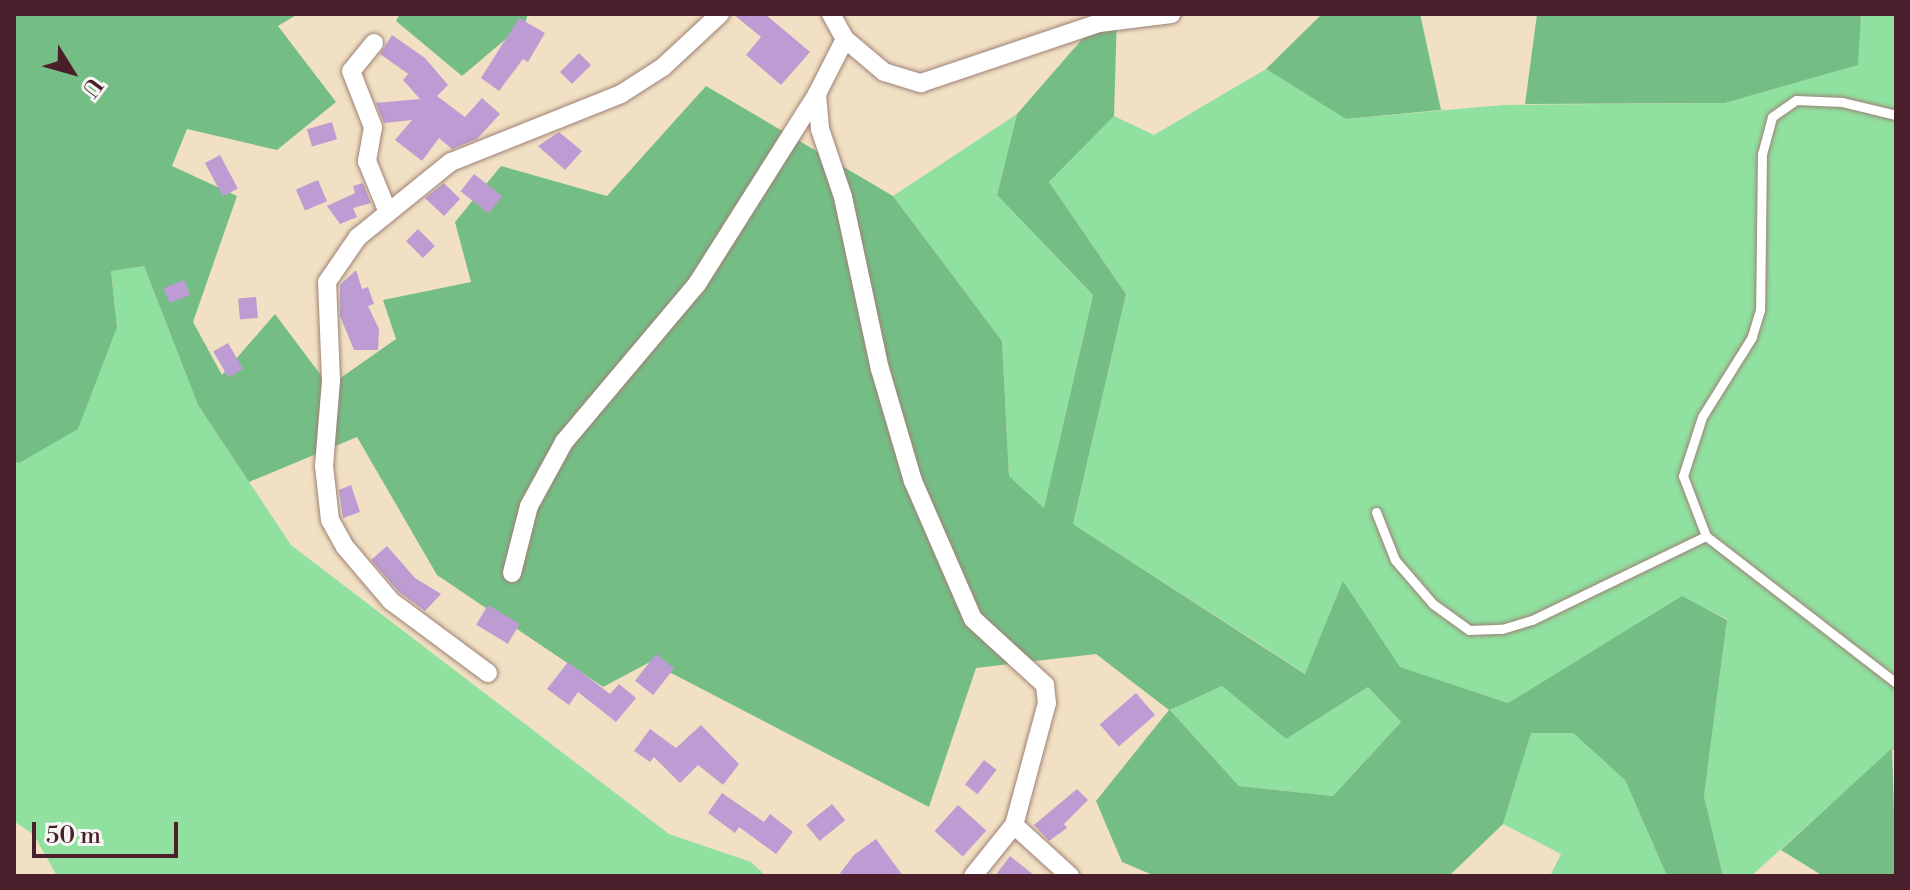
<!DOCTYPE html>
<style>
body{margin:0}
#map{position:relative;width:1910px;height:890px;overflow:hidden;background:#f1e0c3;font-family:"Libre Bodoni",serif}
div>[style]{position:absolute}
[style*='--x']{left:calc(var(--x)*1px);top:calc(var(--y)*1px);width:calc(var(--w)*1px);rotate:calc(var(--a)*1deg)}
.green>*{inset:0;background:#90e09f}
.forest>*{inset:0;background:#74be86}
.building>*{inset:0;background:#bc9cd2;transform-origin:0 0}
.roads{filter:drop-shadow(0 0 2px #9e8077) drop-shadow(0 0 2px #9e8077)}
.service>*{height:9px;margin:-4.5px;padding:0 4.5px;transform-origin:4.5px;border-radius:4.5px;background:#fff}
.minor>*{height:18px;margin:-9px;padding:0 9px;transform-origin:9px;border-radius:9px;background:#fff}
span{translate:-50% -50%;white-space:nowrap;text-align:center;line-height:1.15;-webkit-text-stroke:8px #f6f6f2;paint-order:stroke}
.frame{position:absolute;inset:0;border:16px solid #4a1f2b;pointer-events:none}
.north{position:absolute;left:32px;top:32px;width:80px;height:80px;-webkit-text-stroke:6px #f6f6f2;paint-order:stroke;rotate:127deg;font-size:22px;font-weight:700;line-height:32px;text-align:center;color:#4a1f2b}
.north::after{content:'';display:block;margin:auto;width:28px;height:36px;background:#4a1f2b;clip-path:polygon(50% 0,100% 100%,50% 72%,0 100%)}
.scale{position:absolute;left:32px;top:822px;width:146px;height:36px;box-sizing:border-box;border:4px solid #4a1f2b;border-top:0;padding-left:10px;font-size:24px;line-height:28px;white-space:nowrap;color:#4a1f2b;-webkit-text-stroke:6px #f6f6f2;paint-order:stroke}
</style>
<div id="map">
<div class="green">
<div style="clip-path:polygon(1861px 14px,1896px 14px,1896px 752px,1892px 749px,1751px 876px,1723px 876px,1704px 796px,1727px 619px,1682px 597px,1508px 703px,1399px 667px,1343px 582px,1306px 674px,1073px 524px,1126px 294px,1049px 182px,1114px 116px,1154px 135px,1266px 69px,1347px 119px,1503px 105px,1725px 103px,1857px 65px)"></div>
<div style="clip-path:polygon(1017px 114px,997px 195px,1093px 295px,1044px 509px,1009px 476px,1002px 341px,893px 196px)"></div>
<div style="clip-path:polygon(144px 266px,198px 405px,291px 545px,669px 834px,751px 862px,766px 876px,57px 876px,34px 835px,14px 821px,14px 462px,19px 463px,117px 327px,111px 270px)"></div>
<div style="clip-path:polygon(1222px 686px,1286px 739px,1368px 687px,1401px 722px,1333px 796px,1239px 786px,1170px 710px)"></div>
<div style="clip-path:polygon(1531px 732px,1573px 733px,1625px 780px,1667px 876px,1550px 876px,1561px 854px,1503px 824px)"></div>
</div>
<div class="forest">
<div style="clip-path:polygon(evenodd,14px 14px,298px 14px,278px 26px,336px 102px,277px 150px,187px 129px,172px 166px,237px 196px,193px 322px,222px 375px,275px 314px,329px 386px,396px 339px,383px 300px,471px 282px,455px 222px,501px 166px,607px 196px,706px 86px,893px 196px,1002px 341px,1009px 476px,1044px 508px,1093px 295px,997px 195px,1017px 114px,1104px 14px,1117px 14px,1114px 116px,1049px 182px,1126px 294px,1073px 524px,1305px 674px,1343px 581px,1400px 667px,1508px 703px,1682px 596px,1727px 620px,1704px 796px,1723px 876px,1667px 876px,1625px 780px,1573px 733px,1531px 733px,1503px 824px,1449px 876px,1155px 876px,1122px 862px,1096px 801px,1169px 710px,1096px 654px,976px 668px,929px 807px,650px 662px,603px 687px,437px 575px,357px 437px,249px 482px,198px 405px,144px 266px,111px 271px,117px 327px,78px 429px,19px 463px,14px 462px,14px 14px,1222px 686px,1286px 739px,1368px 687px,1401px 722px,1333px 796px,1239px 786px,1170px 710px,1222px 686px)"></div>
<div style="clip-path:polygon(400px 14px,528px 14px,525px 23px,462px 76px,396px 21px)"></div>
<div style="clip-path:polygon(1322px 14px,1420px 14px,1441px 110px,1346px 119px,1266px 69px)"></div>
<div style="clip-path:polygon(1537px 14px,1861px 14px,1858px 65px,1725px 103px,1525px 104px)"></div>
<div style="clip-path:polygon(1892px 748px,1896px 876px,1823px 876px,1781px 850px)"></div>
</div>
<div class="building">
<div style="clip-path:polygon(733px 14px,765px 14px,810px 52px,781px 85px,746px 55px,761px 37px)"></div>
<div style="clip-path:polygon(519px 18px,545px 33px,528px 62px,523px 59px,499px 91px,481px 78px)"></div>
<div style="clip-path:polygon(392px 35px,425px 58px,448px 85px,437px 96px,465px 117px,482px 98px,500px 114px,477px 139px,452px 149px,439px 138px,422px 161px,395px 140px,412px 120px,384px 123px,376px 103px,420px 99px,403px 80px,408px 74px,417px 80px,380px 54px)"></div>
<div style="left:579px;top:53px;width:17px;height:27px;rotate:45deg"></div>
<div style="left:332px;top:122px;width:18px;height:26px;rotate:74deg"></div>
<div style="clip-path:polygon(559px 132px,582px 151px,565px 170px,538px 146px)"></div>
<div style="left:220px;top:155px;width:38px;height:17px;rotate:62deg"></div>
<div style="left:474px;top:174px;width:36px;height:22px;rotate:38deg"></div>
<div style="left:318px;top:180px;width:23px;height:24px;rotate:67deg"></div>
<div style="clip-path:polygon(363px 183px,371px 203px,353px 208px,357px 217px,340px 224px,327px 206px,355px 193px,353px 186px)"></div>
<div style="clip-path:polygon(444px 183px,460px 199px,444px 216px,425px 198px)"></div>
<div style="left:418px;top:229px;width:24px;height:17px;rotate:45deg"></div>
<div style="clip-path:polygon(356px 270px,362px 289px,368px 287px,374px 304px,368px 306px,379px 329px,378px 350px,354px 350px,340px 316px,340px 285px)"></div>
<div style="left:184px;top:280px;width:16px;height:22px;rotate:68deg"></div>
<div style="left:256px;top:297px;width:21px;height:18px;rotate:85deg"></div>
<div style="left:228px;top:343px;width:30px;height:17px;rotate:60deg"></div>
<div style="clip-path:polygon(351px 485px,360px 512px,343px 518px,339px 490px)"></div>
<div style="clip-path:polygon(387px 546px,415px 578px,441px 594px,425px 611px,399px 592px,371px 560px)"></div>
<div style="left:488px;top:605px;width:37px;height:23px;rotate:31deg"></div>
<div style="left:656px;top:654px;width:23px;height:34px;rotate:38deg"></div>
<div style="clip-path:polygon(568px 662px,610px 694px,619px 684px,636px 698px,616px 722px,578px 692px,569px 705px,547px 689px)"></div>
<div style="left:1136px;top:693px;width:29px;height:48px;rotate:49deg"></div>
<div style="clip-path:polygon(701px 725px,739px 764px,723px 785px,698px 765px,680px 783px,654px 757px,650px 762px,634px 751px,650px 729px,676px 748px)"></div>
<div style="left:984px;top:760px;width:16px;height:31px;rotate:38deg"></div>
<div style="clip-path:polygon(1077px 789px,1088px 800px,1064px 824px,1067px 828px,1049px 841px,1034px 825px)"></div>
<div style="clip-path:polygon(722px 793px,764px 822px,770px 814px,793px 832px,776px 854px,739px 827px,735px 833px,708px 813px)"></div>
<div style="left:832px;top:804px;width:21px;height:33px;rotate:51deg"></div>
<div style="left:958px;top:805px;width:38px;height:35px;rotate:42deg"></div>
<div style="clip-path:polygon(876px 839px,903px 876px,838px 876px,854px 855px)"></div>
<div style="clip-path:polygon(1010px 856px,1035px 876px,995px 876px)"></div>
</div>
<div class="roads">
<div class="service">
<div style="--x:1896;--y:115;--w:56;--a:-166.5"></div>
<div style="--x:1842;--y:102;--w:46;--a:-177.5"></div>
<div style="--x:1796;--y:100;--w:29;--a:145"></div>
<div style="--x:1772;--y:117;--w:38;--a:105"></div>
<div style="--x:1762;--y:154;--w:156;--a:90.7"></div>
<div style="--x:1760;--y:310;--w:28;--a:107"></div>
<div style="--x:1752;--y:337;--w:94;--a:122"></div>
<div style="--x:1702;--y:417;--w:62;--a:107.9"></div>
<div style="--x:1683;--y:476;--w:64;--a:69"></div>
<div style="--x:1706;--y:536;--w:240;--a:37.7"></div>
<div style="--x:1376;--y:512;--w:52;--a:68.4"></div>
<div style="--x:1395;--y:560;--w:58;--a:49.2"></div>
<div style="--x:1433;--y:604;--w:44;--a:35.8"></div>
<div style="--x:1469;--y:630;--w:33;--a:-2"></div>
<div style="--x:1502;--y:629;--w:31;--a:-17"></div>
<div style="--x:1532;--y:620;--w:193;--a:-25.8"></div>
</div>
<div class="minor">
<div style="--x:831;--y:14;--w:29;--a:61"></div>
<div style="--x:845;--y:39;--w:51;--a:40.2"></div>
<div style="--x:884;--y:72;--w:39;--a:17"></div>
<div style="--x:921;--y:83;--w:188;--a:-18.6"></div>
<div style="--x:1099;--y:23;--w:73;--a:-7.1"></div>
<div style="--x:845;--y:39;--w:62;--a:117"></div>
<div style="--x:817;--y:94;--w:35;--a:85"></div>
<div style="--x:820;--y:129;--w:72;--a:71.3"></div>
<div style="--x:843;--y:197;--w:176;--a:77.9"></div>
<div style="--x:880;--y:369;--w:117;--a:73.6"></div>
<div style="--x:913;--y:481;--w:150;--a:66.5"></div>
<div style="--x:973;--y:619;--w:98;--a:42.5"></div>
<div style="--x:1045;--y:685;--w:18;--a:84"></div>
<div style="--x:1047;--y:703;--w:126;--a:105.1"></div>
<div style="--x:1014;--y:825;--w:65;--a:128.8"></div>
<div style="--x:374;--y:43;--w:36;--a:129"></div>
<div style="--x:351;--y:71;--w:60;--a:68.6"></div>
<div style="--x:373;--y:127;--w:35;--a:100"></div>
<div style="--x:367;--y:161;--w:53;--a:67.8"></div>
<div style="--x:512;--y:573;--w:69;--a:-75.8"></div>
<div style="--x:529;--y:506;--w:73;--a:-61.3"></div>
<div style="--x:564;--y:442;--w:207;--a:-49.9"></div>
<div style="--x:697;--y:284;--w:225;--a:-57.7"></div>
<div style="--x:488;--y:673;--w:121;--a:-143.4"></div>
<div style="--x:391;--y:601;--w:71;--a:-130.4"></div>
<div style="--x:345;--y:547;--w:31;--a:-119"></div>
<div style="--x:330;--y:520;--w:54;--a:-96.3"></div>
<div style="--x:324;--y:466;--w:86;--a:-85.3"></div>
<div style="--x:331;--y:380;--w:98;--a:-92.3"></div>
<div style="--x:327;--y:282;--w:55;--a:-55.4"></div>
<div style="--x:358;--y:237;--w:119;--a:-38.9"></div>
<div style="--x:451;--y:162;--w:183;--a:-21.8"></div>
<div style="--x:621;--y:94;--w:50;--a:-32.7"></div>
<div style="--x:663;--y:67;--w:78;--a:-42.9"></div>
<div style="--x:1014;--y:825;--w:76;--a:42.3"></div>
</div>
</div>
<div class="frame"></div>
<div class="north">U</div>
<div class="scale">50 m</div>
</div>
